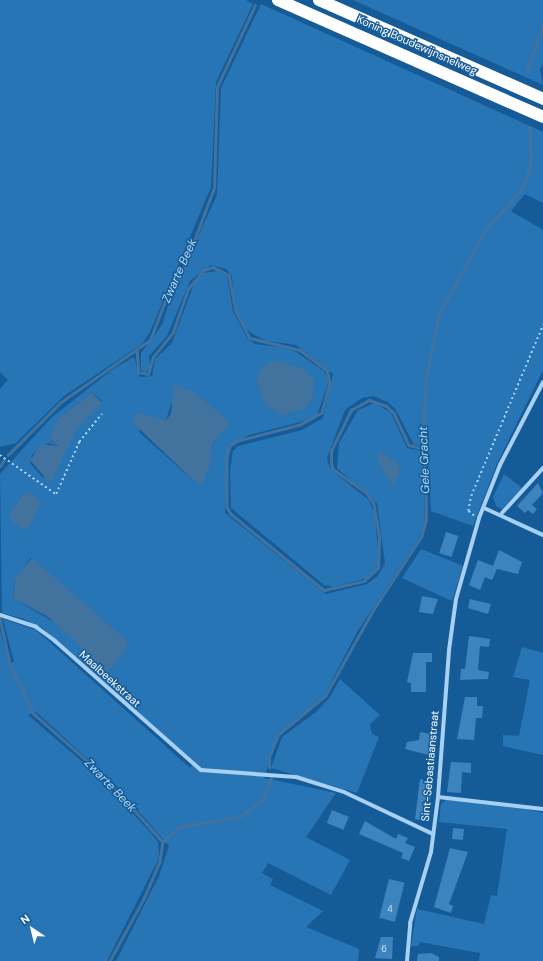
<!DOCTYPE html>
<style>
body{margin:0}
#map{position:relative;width:543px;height:961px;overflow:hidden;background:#155b97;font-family:"DM Sans",sans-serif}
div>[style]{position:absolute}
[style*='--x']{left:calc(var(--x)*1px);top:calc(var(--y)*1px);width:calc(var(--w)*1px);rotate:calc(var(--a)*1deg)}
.green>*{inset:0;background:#2875b6}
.water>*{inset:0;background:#42739f}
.stream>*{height:2.5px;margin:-1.25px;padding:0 1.25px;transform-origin:1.25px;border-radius:1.25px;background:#42739f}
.building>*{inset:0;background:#3d84bf;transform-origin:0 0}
.path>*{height:1.5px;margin-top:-0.75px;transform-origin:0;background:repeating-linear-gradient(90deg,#a7d0f2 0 2px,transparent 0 5px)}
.minor>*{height:4px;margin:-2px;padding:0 2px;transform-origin:2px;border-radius:2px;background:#a7d0f2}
.motorway>*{height:12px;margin:-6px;padding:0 6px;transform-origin:6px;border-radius:6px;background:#fff}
span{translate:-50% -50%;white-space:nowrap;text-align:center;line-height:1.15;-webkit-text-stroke:3px #155b97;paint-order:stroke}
.number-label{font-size:9px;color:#cee0ef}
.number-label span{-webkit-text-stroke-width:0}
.street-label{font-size:11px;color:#fff}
.water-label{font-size:12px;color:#b3daf9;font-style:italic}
.north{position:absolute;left:12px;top:909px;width:40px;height:40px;-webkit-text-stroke:3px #155b97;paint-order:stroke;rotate:325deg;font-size:11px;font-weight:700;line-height:16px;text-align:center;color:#fff}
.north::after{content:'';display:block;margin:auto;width:14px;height:18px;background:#fff;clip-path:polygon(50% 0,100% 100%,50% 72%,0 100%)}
</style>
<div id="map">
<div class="green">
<div style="clip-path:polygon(0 0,246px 0,253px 4px,216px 82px,211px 187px,150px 332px,142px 344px,64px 396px,16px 443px,0 447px,0 389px,8px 380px,0 372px)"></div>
<div style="clip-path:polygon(353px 0,543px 0,543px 64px,540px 69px,543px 85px)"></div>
<div style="clip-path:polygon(261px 4px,543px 132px,543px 203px,525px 194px,511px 211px,543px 230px,543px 370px,496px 466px,473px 526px,431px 511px,427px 446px,414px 445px,396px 410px,388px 402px,373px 396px,362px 398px,345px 410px,327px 458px,330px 469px,369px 500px,375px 516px,379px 560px,376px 569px,368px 578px,334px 587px,324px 585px,231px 508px,230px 471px,233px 451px,238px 446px,302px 430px,323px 418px,333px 374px,296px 345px,267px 341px,251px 333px,242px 324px,234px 300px,232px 276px,226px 269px,211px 265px,190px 281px,167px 336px,149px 356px,150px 368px,145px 373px,141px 370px,141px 353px,162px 325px,171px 296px,217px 195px,221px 88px)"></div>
<div style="clip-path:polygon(evenodd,217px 271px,227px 276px,233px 311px,247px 338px,255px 344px,286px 348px,296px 352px,324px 371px,329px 381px,316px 418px,249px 435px,228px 447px,225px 513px,326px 594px,367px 584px,378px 576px,385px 563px,377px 503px,337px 468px,339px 443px,358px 410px,375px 403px,391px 413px,407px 448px,423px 451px,425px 523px,418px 540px,357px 632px,324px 696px,278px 734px,264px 778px,336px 793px,306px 837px,350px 860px,331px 895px,268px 863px,262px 873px,273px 879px,270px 885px,323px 911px,306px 927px,359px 949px,358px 961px,116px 961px,159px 876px,169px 846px,112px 781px,36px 712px,28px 715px,93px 771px,151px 833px,158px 842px,159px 858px,107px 961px,0 961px,0 630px,9px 663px,14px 662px,3px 619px,36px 630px,190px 768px,195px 762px,43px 629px,24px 619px,2px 613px,0 474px,51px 418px,113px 369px,134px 357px,140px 377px,152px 376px,155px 359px,172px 343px,195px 281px,204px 273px,217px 271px,92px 392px,102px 401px,76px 430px,43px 478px,30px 463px,32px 455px,48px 443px,58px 446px,51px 440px,57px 420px,92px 392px,217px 271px,196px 393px,229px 423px,213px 442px,210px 467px,202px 483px,195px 482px,139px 432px,149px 416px,166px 420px,171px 404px,196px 393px,217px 271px,31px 557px,55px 623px,13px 598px,14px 582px,31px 557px)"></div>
<div style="clip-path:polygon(504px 474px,522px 488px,502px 509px,496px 506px,493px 497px)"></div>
<div style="clip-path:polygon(421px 549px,463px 566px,452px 601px,402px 578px)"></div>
<div style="clip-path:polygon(522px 647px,543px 653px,543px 755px,503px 746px,503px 735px,519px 736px,530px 680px,513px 677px)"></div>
<div style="clip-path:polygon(340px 679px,380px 715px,370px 724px,372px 734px,379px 737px,357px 793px,271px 768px,282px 737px,316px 712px,330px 697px)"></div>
<div style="clip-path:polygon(446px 800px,510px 805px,543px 813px,543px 961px,479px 961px,480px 953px,420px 942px,418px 946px,411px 946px,417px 909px,484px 924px,491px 895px,497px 896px,507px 829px,439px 822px,441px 804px)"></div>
</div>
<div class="water">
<div style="clip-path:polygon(277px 361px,302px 368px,314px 380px,313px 396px,306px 408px,281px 415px,265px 404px,257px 381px,259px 371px,269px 362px)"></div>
<div style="clip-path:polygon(174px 384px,196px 393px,230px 423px,213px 442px,210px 467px,202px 484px,195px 482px,133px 423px,137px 413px,166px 420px,171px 414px)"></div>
<div style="clip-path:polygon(92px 392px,102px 403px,76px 430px,50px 483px,30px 460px,42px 444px,58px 446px,50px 438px,57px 420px)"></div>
<div style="clip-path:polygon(379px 452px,398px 463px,400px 471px,393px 486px,377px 460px)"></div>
<div style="clip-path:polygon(29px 492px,41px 503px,29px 527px,24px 530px,11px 521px,10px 514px,24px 493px)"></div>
<div style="clip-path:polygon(32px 558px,126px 640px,128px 645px,112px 667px,106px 670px,48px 617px,13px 598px,15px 578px)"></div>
</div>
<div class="stream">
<div style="--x:527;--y:71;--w:49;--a:-70.8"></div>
<div style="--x:137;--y:351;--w:21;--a:85"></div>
<div style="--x:139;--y:372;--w:9;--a:13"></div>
<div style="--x:148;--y:374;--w:18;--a:-74"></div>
<div style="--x:153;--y:357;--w:32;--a:-51"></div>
<div style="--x:173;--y:332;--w:46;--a:-70.8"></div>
<div style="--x:188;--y:289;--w:25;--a:-50"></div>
<div style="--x:204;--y:270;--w:9;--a:-18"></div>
<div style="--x:213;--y:267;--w:18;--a:27"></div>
<div style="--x:229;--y:275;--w:37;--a:79"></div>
<div style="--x:236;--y:311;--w:30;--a:63"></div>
<div style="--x:250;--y:338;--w:51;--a:13.5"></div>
<div style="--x:300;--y:350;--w:34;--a:37"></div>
<div style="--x:327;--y:370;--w:13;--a:77"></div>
<div style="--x:330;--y:383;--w:31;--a:105"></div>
<div style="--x:322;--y:413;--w:25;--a:151"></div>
<div style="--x:300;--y:425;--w:64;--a:165.5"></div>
<div style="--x:238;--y:441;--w:9;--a:148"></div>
<div style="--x:230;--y:446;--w:11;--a:105"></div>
<div style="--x:227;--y:457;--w:50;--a:90"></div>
<div style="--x:227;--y:507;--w:8;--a:60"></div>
<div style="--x:231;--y:514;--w:120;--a:39.3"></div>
<div style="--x:324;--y:590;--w:41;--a:-12.7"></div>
<div style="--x:364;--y:581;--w:19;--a:-43"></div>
<div style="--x:378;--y:568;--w:32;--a:-88"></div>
<div style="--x:379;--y:536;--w:34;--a:-100"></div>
<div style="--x:373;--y:503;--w:12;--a:-125"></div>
<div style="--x:366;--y:493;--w:42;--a:-144.8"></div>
<div style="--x:332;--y:469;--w:7;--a:-98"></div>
<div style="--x:331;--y:462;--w:11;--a:-90"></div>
<div style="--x:331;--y:451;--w:46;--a:-64"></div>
<div style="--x:351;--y:410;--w:21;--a:-29"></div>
<div style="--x:369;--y:400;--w:18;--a:19"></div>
<div style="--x:386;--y:406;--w:11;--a:41"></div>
<div style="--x:394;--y:413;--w:35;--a:65"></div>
<div style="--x:409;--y:445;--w:16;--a:14"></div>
<div style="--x:8;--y:455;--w:75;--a:-45"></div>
<div style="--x:61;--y:402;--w:108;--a:-34.9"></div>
<div style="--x:150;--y:340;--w:53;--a:-68.8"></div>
<div style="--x:169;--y:291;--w:25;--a:-56"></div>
<div style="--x:183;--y:270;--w:88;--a:-69.3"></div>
<div style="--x:214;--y:188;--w:101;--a:-88.3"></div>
<div style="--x:217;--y:87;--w:90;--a:-65.1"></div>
<div style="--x:0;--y:466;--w:7;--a:-56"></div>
<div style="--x:0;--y:618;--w:47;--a:77.7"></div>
<div style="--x:10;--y:664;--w:55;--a:64.4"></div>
<div style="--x:34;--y:714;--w:89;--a:41.4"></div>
<div style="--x:101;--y:773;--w:93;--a:48.1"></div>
<div style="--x:163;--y:842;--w:20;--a:99"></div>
<div style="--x:160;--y:862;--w:40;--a:113.4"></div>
<div style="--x:144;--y:899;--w:71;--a:118.7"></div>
<div style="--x:269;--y:768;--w:11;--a:-90"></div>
<div style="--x:269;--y:757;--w:24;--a:-68"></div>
<div style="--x:278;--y:735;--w:61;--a:-39.7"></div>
<div style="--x:325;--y:696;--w:98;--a:-60.8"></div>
<div style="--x:373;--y:610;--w:87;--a:-56.7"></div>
<div style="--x:421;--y:537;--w:18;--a:-74"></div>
<div style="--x:426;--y:520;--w:107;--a:-91.1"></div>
<div style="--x:424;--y:413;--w:37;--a:-87"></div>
<div style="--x:426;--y:376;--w:63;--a:-78.2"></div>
<div style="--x:439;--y:314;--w:97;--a:-61.1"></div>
<div style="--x:486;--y:229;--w:55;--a:-47.9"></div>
<div style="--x:523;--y:188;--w:27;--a:-73"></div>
<div style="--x:531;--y:162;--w:34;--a:-92"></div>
<div style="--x:163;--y:842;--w:22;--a:-43"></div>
<div style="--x:179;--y:827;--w:64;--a:-9.9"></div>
<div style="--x:242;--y:816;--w:27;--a:-39"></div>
<div style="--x:263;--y:799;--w:22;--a:-69"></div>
</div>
<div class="building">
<div style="clip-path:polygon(538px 483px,543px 493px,532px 505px,537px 509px,533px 514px,528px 510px,525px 513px,517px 506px)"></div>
<div style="left:446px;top:532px;width:13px;height:22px;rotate:18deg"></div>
<div style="clip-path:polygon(499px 550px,522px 562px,518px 574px,497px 569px,492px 580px,485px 577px,480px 590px,469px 585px,478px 560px,493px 566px)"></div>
<div style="clip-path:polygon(422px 596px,438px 599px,433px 614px,419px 612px)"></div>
<div style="clip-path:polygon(470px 599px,491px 604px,488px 614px,468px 608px)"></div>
<div style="clip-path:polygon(469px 636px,490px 639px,489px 647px,480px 646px,478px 670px,489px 672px,488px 679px,460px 680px,461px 669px,465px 669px)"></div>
<div style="clip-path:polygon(413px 653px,432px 653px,432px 662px,426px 662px,426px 692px,411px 692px,411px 683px,407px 682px)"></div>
<div style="clip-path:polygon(465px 697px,477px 697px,477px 706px,483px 706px,482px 718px,476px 718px,474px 740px,457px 739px)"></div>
<div style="clip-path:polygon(420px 732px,431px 734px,429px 755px,405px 749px,407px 742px,419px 740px)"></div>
<div style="clip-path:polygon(451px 762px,471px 763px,471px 773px,462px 772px,461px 793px,447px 792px)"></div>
<div style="clip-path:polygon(420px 779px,434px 782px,425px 821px,415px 819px)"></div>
<div style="left:332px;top:810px;width:18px;height:14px;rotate:22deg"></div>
<div style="clip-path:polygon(365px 821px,396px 839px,398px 834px,408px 838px,405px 843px,415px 847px,409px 861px,401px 858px,403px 853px,359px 834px)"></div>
<div style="left:453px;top:828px;width:11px;height:11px;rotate:5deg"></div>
<div style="clip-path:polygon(450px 848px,468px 852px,449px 904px,453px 906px,451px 913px,434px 907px)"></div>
<div style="left:389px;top:879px;width:16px;height:40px;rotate:14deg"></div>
<div style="clip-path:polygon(381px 937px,393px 937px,392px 959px,375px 958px)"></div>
<div style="clip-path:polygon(431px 953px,439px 957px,439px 961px,417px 961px,418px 954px)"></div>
</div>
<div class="path">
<div style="--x:0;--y:455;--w:68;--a:34.9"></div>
<div style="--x:56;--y:494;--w:57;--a:-66.1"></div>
<div style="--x:79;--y:442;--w:36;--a:-51"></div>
<div style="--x:474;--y:516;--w:8;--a:-140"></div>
<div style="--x:468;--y:511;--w:15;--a:-79"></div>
<div style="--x:471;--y:496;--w:186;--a:-67.2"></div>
</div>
<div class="minor">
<div style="--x:484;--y:508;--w:65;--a:24.6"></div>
<div style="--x:502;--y:513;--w:61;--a:-47.7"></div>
<div style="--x:0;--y:615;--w:38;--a:18"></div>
<div style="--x:36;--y:627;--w:24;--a:36"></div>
<div style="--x:55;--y:641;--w:195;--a:41.5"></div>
<div style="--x:201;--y:770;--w:95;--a:4.2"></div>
<div style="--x:296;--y:777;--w:50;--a:17.4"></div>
<div style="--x:344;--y:792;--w:98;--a:25.3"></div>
<div style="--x:438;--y:797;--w:106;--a:6.5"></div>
<div style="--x:407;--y:961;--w:38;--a:-85"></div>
<div style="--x:410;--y:923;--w:74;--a:-73.5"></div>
<div style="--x:431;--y:852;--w:55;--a:-82.7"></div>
<div style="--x:438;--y:797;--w:147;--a:-85.7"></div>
<div style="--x:449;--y:650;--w:51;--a:-82.2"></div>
<div style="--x:456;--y:599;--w:84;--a:-74.1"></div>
<div style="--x:479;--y:518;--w:57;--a:-68.4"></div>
<div style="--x:500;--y:465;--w:93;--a:-62.6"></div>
</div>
<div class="motorway">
<div style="--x:278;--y:0;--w:290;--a:23.8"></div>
<div style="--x:319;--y:0;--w:245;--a:23.8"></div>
</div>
<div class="number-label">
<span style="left:390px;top:909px">4</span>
<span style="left:384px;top:949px">6</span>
</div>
<div class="street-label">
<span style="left:417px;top:45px;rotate:24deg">Koning Boudewijnsnelweg</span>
<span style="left:110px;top:679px;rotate:42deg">Maalbeekstraat</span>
<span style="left:430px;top:766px;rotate:-85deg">Sint-Sebastiaanstraat</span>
</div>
<div class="water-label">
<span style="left:180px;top:271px;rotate:-66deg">Zwarte Beek</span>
<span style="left:425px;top:460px;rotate:-92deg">Gele Gracht</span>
<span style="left:110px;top:786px;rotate:46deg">Zwarte Beek</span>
</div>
<div class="north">N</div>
</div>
